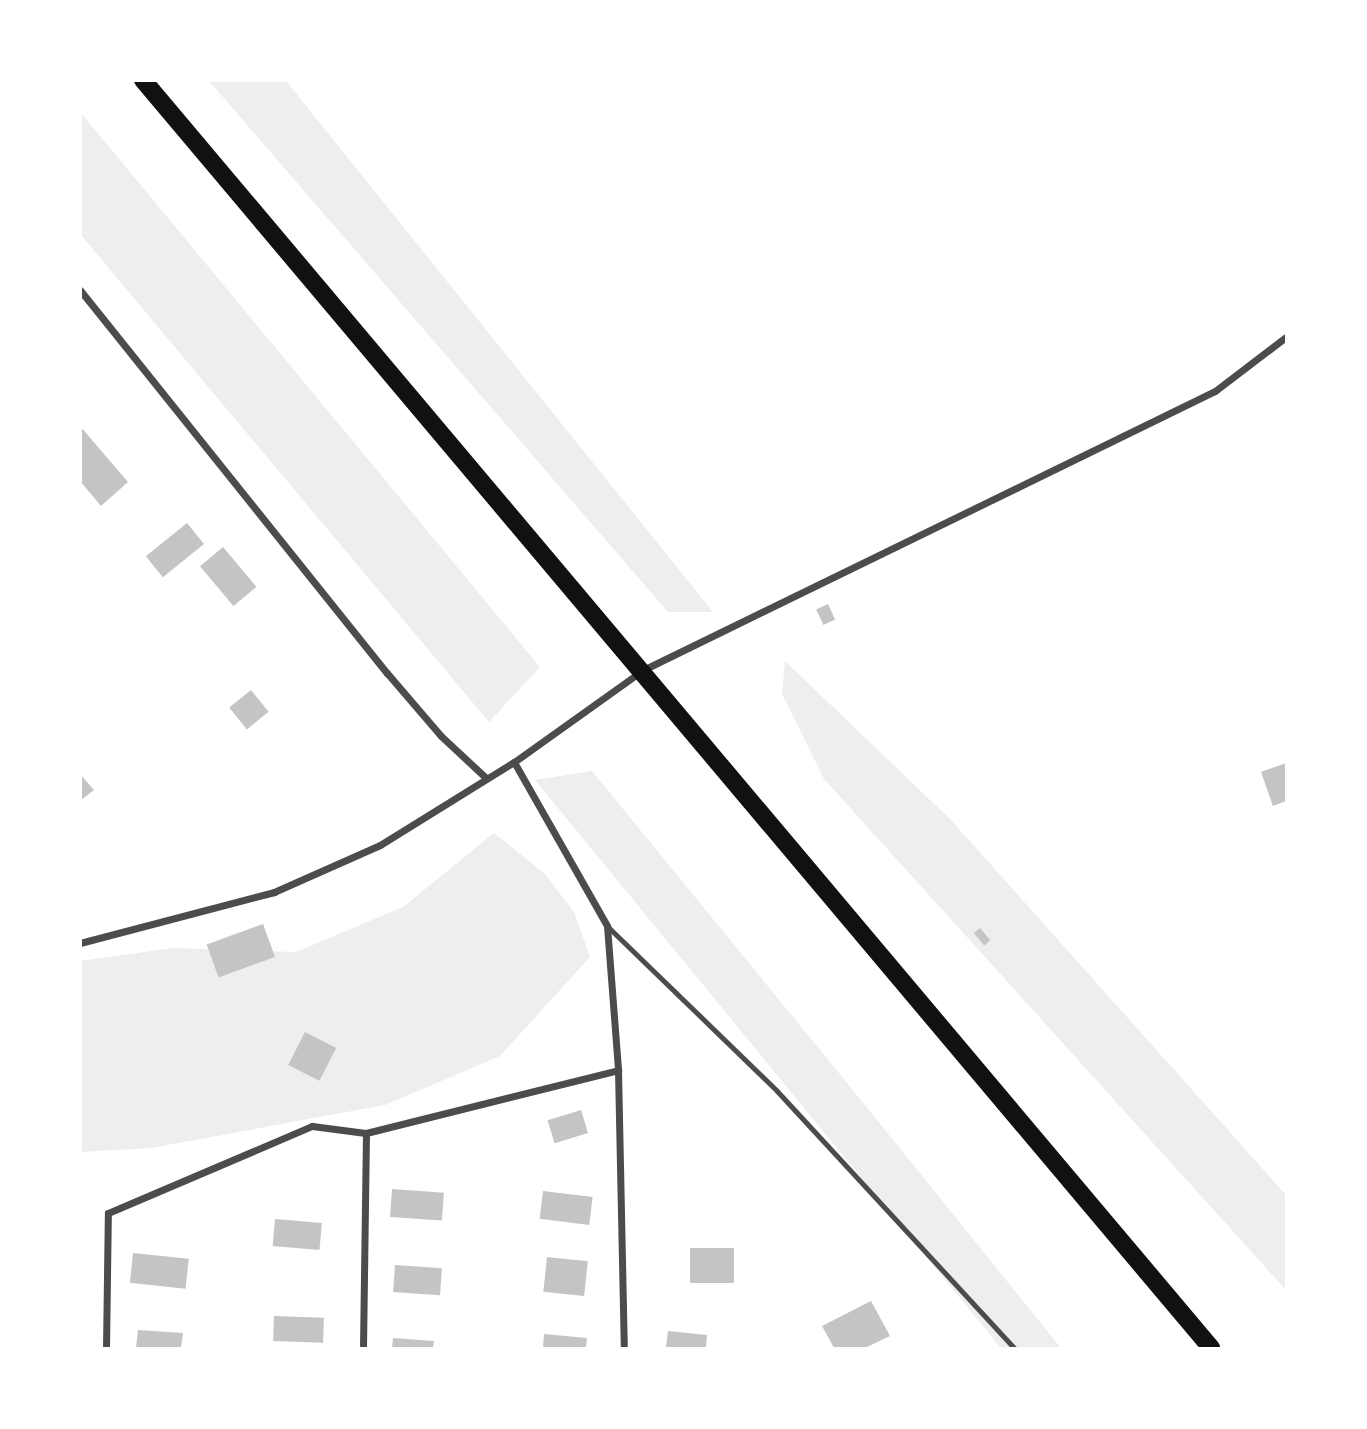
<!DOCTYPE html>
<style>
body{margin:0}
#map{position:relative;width:1367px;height:1429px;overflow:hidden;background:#fff;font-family:"Nunito Sans",sans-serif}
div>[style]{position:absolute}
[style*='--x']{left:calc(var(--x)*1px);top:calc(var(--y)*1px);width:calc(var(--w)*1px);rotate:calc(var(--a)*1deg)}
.green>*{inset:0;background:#eee}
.building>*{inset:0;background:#c4c4c4;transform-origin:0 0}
.service>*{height:5px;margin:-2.5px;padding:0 2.5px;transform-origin:2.5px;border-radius:2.5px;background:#4c4c4c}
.minor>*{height:7px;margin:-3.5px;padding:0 3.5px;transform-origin:3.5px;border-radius:3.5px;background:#4c4c4c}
.primary>*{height:18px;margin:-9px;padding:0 9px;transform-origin:9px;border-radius:9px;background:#111}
span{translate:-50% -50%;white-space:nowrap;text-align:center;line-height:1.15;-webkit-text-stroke:5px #fff;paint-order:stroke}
.frame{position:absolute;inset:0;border:82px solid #fff;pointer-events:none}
</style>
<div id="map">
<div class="green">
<div style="clip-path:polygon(209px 81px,286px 81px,713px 612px,668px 612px)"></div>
<div style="clip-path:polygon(81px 113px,540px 667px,489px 722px,81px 235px)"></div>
<div style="clip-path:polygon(785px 661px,951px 820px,1286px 1195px,1286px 1290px,824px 779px,782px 694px)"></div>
<div style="clip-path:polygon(592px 771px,852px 1089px,1061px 1348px,1001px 1348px,535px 780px)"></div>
<div style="clip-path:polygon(494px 833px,545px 874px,574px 912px,590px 957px,500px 1056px,385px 1105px,151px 1148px,81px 1152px,80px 961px,173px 948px,296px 952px,403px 907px)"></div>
</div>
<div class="building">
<div style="clip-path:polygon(80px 426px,128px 482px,101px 506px,80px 481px)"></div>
<div style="left:187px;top:523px;width:27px;height:53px;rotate:51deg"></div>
<div style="left:223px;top:547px;width:52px;height:30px;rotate:50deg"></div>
<div style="left:828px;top:604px;width:17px;height:13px;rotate:65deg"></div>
<div style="left:251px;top:690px;width:28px;height:28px;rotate:51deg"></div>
<div style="clip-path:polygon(1286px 763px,1286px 801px,1273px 806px,1261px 772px)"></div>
<div style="clip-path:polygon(80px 774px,94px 790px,80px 801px)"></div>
<div style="left:263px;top:924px;width:35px;height:60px;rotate:70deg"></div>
<div style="left:980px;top:928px;width:16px;height:8px;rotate:50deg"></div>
<div style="left:305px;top:1032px;width:35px;height:37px;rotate:27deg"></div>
<div style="left:581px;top:1110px;width:24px;height:35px;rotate:73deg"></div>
<div style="left:392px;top:1189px;width:52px;height:28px;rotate:4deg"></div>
<div style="left:543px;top:1191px;width:50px;height:28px;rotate:7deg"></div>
<div style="left:275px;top:1219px;width:47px;height:27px;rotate:5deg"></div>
<div style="left:690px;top:1248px;width:44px;height:35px"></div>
<div style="left:133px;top:1253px;width:56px;height:30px;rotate:6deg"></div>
<div style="left:547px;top:1257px;width:41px;height:35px;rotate:6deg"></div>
<div style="left:395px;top:1265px;width:47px;height:27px;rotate:4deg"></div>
<div style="clip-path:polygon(871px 1301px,890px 1336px,865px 1348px,834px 1348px,822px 1326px)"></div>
<div style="left:274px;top:1316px;width:50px;height:25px;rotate:2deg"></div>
<div style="clip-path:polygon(138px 1330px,183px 1333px,181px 1348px,136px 1348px)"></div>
<div style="clip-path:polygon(668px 1331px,707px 1335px,706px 1348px,666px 1348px)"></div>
<div style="clip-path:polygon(544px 1334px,587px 1338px,586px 1348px,543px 1348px)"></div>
<div style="clip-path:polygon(393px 1338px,434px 1341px,433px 1348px,392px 1348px)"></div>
</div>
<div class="service">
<div style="--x:607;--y:926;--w:237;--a:44.1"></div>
<div style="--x:777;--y:1091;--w:350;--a:47.3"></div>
</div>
<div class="minor">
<div style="--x:80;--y:290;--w:491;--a:51.3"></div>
<div style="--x:387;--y:673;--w:83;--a:49.4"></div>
<div style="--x:441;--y:736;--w:60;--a:43"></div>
<div style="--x:514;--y:762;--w:189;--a:60.4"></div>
<div style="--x:607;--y:926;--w:144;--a:85.6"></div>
<div style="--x:618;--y:1070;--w:278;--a:88.8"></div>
<div style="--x:80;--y:943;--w:201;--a:-14.7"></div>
<div style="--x:274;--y:892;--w:116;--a:-23.9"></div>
<div style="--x:380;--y:845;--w:158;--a:-31.8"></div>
<div style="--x:514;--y:762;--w:158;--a:-35.5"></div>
<div style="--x:643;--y:670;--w:636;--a:-26"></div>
<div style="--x:1215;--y:391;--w:89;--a:-37.3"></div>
<div style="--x:106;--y:1348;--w:135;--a:-89.2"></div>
<div style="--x:108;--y:1213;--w:222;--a:-23.1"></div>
<div style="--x:312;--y:1126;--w:54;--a:7.4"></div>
<div style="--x:366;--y:1133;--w:260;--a:-14"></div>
<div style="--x:363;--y:1348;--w:215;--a:-89.2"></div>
</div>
<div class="primary">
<div style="--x:143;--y:80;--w:1658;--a:49.89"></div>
</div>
<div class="frame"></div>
</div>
